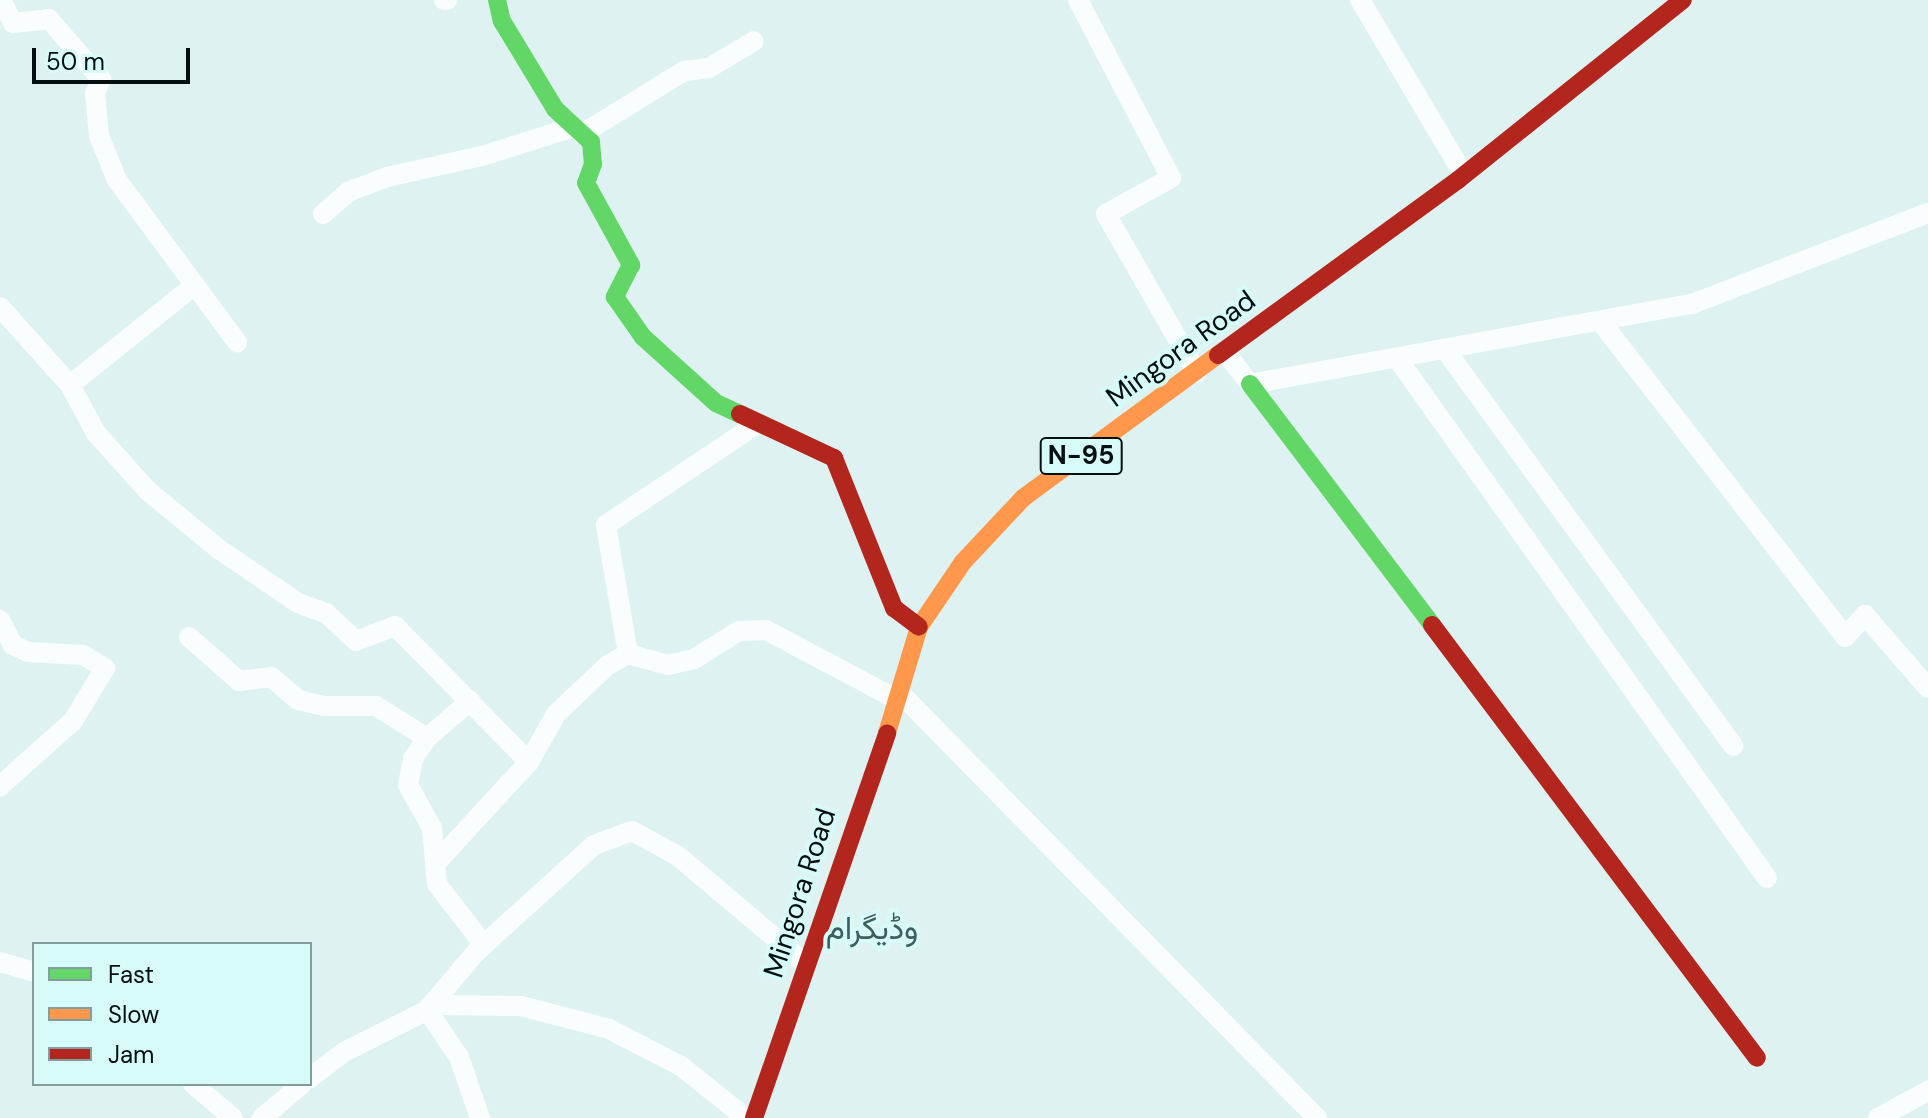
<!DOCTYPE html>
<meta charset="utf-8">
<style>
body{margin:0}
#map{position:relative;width:1928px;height:1118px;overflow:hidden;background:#def3f1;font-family:"DM Sans",Vazirmatn,sans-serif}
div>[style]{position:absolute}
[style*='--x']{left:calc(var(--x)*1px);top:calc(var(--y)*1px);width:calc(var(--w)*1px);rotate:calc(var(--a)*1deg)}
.street>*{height:20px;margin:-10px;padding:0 10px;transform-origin:10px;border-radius:10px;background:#fafdfd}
.fast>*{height:18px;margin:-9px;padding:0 9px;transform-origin:9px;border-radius:9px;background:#63d668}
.slow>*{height:18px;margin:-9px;padding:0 9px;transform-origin:9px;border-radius:9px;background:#ff974d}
.jam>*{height:18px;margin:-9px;padding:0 9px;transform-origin:9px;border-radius:9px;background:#b3261e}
span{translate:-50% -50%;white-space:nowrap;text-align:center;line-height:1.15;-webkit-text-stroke:8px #d6fbf9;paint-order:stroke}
.shield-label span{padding:2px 6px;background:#d6fbf9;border:2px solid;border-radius:6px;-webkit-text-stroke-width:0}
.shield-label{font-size:26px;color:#040f0f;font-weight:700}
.street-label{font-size:28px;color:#040f0f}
.quarter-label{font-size:32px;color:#3e5f5d}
.legend{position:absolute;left:32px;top:942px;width:280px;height:144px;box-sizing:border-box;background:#d6fbf9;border:2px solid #829d9b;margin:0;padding:10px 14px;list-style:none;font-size:24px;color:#040f0f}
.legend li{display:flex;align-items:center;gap:16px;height:40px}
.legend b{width:40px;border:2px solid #829d9b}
.scale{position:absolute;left:32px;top:48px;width:158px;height:36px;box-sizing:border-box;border:4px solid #040f0f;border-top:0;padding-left:10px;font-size:24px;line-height:28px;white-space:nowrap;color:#040f0f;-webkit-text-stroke:6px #d6fbf9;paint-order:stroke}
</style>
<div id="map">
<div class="street">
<div style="--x:1;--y:0;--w:26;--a:62"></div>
<div style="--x:13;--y:23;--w:36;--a:-6"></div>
<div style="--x:49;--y:19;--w:79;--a:49.1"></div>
<div style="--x:101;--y:79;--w:15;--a:113"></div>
<div style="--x:95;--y:93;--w:43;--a:84.7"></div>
<div style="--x:99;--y:136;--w:48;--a:67.8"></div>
<div style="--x:117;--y:180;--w:202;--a:53.5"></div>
<div style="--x:444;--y:0;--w:3;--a:0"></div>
<div style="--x:1078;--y:0;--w:201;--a:62.4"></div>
<div style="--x:1171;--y:178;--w:74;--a:151"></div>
<div style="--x:1106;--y:214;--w:183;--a:60.2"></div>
<div style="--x:1360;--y:0;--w:204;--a:59.3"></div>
<div style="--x:582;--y:134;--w:120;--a:-31.7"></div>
<div style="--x:684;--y:71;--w:25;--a:-7"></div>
<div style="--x:709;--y:68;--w:52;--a:-31"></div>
<div style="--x:323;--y:214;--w:33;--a:-41"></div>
<div style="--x:348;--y:192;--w:42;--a:-21"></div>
<div style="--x:387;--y:177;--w:97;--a:-12.5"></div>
<div style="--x:482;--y:156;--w:96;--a:-17.5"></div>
<div style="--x:0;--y:307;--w:105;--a:48.1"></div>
<div style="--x:70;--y:385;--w:55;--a:61.6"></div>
<div style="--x:96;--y:433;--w:78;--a:48.1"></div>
<div style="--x:148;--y:491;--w:93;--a:39.3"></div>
<div style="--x:220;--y:550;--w:94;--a:34.2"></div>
<div style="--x:298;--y:603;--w:30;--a:20"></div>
<div style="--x:326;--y:613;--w:41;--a:43"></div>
<div style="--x:356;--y:641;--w:42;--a:-21"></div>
<div style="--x:395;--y:626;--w:191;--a:45.4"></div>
<div style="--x:1601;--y:322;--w:398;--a:52.2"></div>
<div style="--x:1845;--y:637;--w:30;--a:-48"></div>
<div style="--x:1865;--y:615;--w:96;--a:49.2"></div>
<div style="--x:1225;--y:352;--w:41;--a:52"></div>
<div style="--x:1250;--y:384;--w:449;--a:-10.3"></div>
<div style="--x:1692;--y:304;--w:253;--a:-21.1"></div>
<div style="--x:1447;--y:352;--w:487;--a:54"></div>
<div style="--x:1397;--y:358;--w:638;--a:54.57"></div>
<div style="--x:70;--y:385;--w:160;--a:-38.7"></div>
<div style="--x:0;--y:620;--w:28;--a:63"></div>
<div style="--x:13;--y:645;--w:17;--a:25"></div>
<div style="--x:28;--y:652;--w:55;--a:3.1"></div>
<div style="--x:83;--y:655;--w:26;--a:31"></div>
<div style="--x:105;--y:668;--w:62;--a:121.1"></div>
<div style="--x:73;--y:721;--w:98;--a:138.3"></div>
<div style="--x:189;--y:637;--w:67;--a:41.3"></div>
<div style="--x:239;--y:681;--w:32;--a:-7"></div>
<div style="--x:271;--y:677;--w:35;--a:40"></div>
<div style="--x:298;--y:700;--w:27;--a:13"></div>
<div style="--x:324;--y:706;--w:52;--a:0"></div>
<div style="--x:376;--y:706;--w:60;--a:32.1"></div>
<div style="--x:427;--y:738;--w:25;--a:124"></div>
<div style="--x:413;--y:759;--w:26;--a:101"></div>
<div style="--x:408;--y:785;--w:49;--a:60.8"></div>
<div style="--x:432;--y:828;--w:56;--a:84.9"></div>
<div style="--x:437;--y:884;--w:77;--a:52.4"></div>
<div style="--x:628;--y:654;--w:131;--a:-99.7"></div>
<div style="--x:606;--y:525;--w:182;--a:-33.8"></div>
<div style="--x:901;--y:694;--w:594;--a:45.55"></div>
<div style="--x:427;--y:738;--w:57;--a:-40.7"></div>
<div style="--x:436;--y:863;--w:137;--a:-47.4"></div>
<div style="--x:529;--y:762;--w:55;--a:-60.6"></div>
<div style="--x:556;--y:714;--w:71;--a:-43.3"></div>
<div style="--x:608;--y:665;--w:23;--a:-29"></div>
<div style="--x:628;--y:654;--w:41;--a:15.4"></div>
<div style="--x:668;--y:665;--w:27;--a:-13"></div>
<div style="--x:694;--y:659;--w:53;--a:-31.9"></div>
<div style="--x:739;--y:631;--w:27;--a:-2"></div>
<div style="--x:766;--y:630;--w:149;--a:27.9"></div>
<div style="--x:0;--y:962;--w:35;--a:16"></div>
<div style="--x:310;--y:1078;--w:43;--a:-37.4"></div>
<div style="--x:344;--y:1052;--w:105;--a:-26.6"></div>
<div style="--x:438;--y:1005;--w:83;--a:0.7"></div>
<div style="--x:521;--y:1006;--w:91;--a:14.6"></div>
<div style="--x:609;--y:1029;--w:81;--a:27.2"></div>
<div style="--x:681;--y:1066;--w:83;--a:38.7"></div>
<div style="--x:193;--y:1084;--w:52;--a:40.4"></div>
<div style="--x:262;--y:1118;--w:52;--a:-40.4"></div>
<div style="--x:480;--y:1118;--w:65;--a:-109"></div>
<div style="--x:459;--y:1057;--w:57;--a:-124.2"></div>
<div style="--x:427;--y:1010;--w:77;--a:-49.7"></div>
<div style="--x:477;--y:951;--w:158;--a:-42.2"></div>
<div style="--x:594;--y:845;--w:40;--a:-20.2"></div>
<div style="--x:632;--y:831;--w:52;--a:28.5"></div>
<div style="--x:678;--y:856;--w:167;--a:40.2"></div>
<div style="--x:1878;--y:1118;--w:57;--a:-28.4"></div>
</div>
<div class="fast">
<div style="--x:497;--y:0;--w:22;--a:77"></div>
<div style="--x:502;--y:21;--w:103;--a:58.9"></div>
<div style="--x:555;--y:109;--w:49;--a:42.5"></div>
<div style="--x:591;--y:142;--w:22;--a:85"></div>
<div style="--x:593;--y:164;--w:20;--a:110"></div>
<div style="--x:586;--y:183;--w:94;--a:61.2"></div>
<div style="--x:631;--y:265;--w:36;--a:117"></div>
<div style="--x:615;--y:297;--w:49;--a:55"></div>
<div style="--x:643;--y:337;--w:98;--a:42.1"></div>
<div style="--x:716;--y:403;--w:26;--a:25"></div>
<div style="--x:1250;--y:384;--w:302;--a:52.9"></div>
</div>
<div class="slow">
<div style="--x:887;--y:733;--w:111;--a:-73.2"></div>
<div style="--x:919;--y:627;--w:78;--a:-55.9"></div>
<div style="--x:963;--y:562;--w:88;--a:-46.8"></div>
<div style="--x:1023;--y:498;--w:242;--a:-36.3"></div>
</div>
<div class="jam">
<div style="--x:1218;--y:355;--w:297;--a:-36.1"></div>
<div style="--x:1458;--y:180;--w:288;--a:-38.7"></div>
<div style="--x:740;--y:414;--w:104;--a:25.1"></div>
<div style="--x:834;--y:458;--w:162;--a:68.2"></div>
<div style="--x:894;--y:608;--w:31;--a:37"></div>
<div style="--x:1432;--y:625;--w:541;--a:53.11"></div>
<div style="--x:754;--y:1118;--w:407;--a:-70.9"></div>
</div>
<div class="shield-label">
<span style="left:1081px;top:456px">N-95</span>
</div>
<div class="street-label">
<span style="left:1181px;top:349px;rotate:-36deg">Mingora Road</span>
<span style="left:800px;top:893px;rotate:-72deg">Mingora Road</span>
</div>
<div class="quarter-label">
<span style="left:872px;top:928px">وڈیگرام</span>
</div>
<ul class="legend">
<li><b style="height:10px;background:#63d668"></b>Fast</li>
<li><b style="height:10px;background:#ff974d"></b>Slow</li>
<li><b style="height:10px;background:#b3261e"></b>Jam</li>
</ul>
<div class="scale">50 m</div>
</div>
